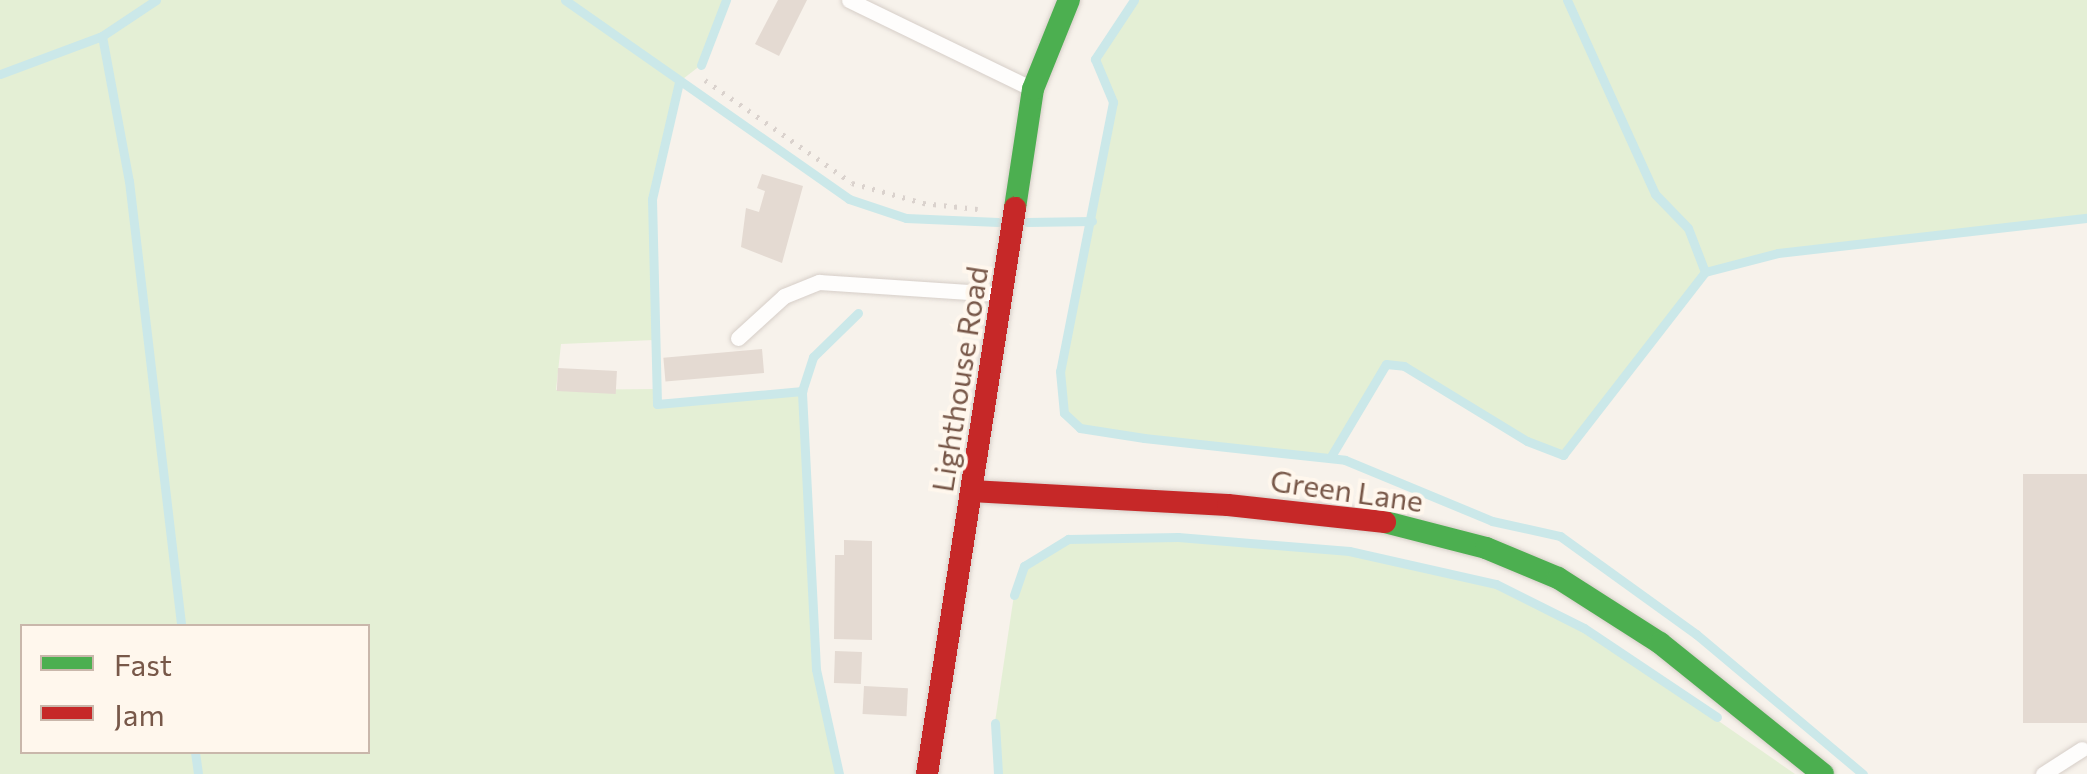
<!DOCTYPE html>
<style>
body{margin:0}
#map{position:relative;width:2087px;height:774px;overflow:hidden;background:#f7f2eb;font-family:Commissioner,sans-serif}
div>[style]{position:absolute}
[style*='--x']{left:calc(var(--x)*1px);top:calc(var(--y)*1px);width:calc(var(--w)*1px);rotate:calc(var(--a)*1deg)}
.green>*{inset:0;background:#e4efd5}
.stream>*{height:9px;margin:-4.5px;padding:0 4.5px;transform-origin:4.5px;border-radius:4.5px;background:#cbe8e9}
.building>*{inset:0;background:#e4dad2;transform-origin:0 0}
.path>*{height:5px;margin-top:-2.5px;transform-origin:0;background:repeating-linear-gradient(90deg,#dad2cd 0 2.5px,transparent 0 10.5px)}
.roads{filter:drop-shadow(0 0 2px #d6cec8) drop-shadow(0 0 2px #d6cec8)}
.lane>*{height:15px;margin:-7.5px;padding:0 7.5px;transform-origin:7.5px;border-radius:7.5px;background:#fefdfc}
.fast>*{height:22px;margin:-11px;padding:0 11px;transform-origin:11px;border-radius:11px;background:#4caf50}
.jam>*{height:22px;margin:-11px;padding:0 11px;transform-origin:11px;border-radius:11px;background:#c62828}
span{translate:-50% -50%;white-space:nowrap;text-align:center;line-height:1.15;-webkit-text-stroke:8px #fff7ed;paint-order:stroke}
.street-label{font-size:30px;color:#785849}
.legend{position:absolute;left:20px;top:624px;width:350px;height:130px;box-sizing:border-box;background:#fff7ed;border:2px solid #c9b7ab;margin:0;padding:12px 18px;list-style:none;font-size:30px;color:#785849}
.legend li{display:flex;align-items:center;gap:20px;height:50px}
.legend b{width:50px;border:2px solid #c9b7ab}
</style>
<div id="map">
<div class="green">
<div style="clip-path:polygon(evenodd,0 0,726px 0,701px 65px,679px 82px,652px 199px,654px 340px,561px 344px,556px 390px,656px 389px,657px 404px,678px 405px,802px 391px,816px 669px,839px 774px,0 774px,0 0,22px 626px,368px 626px,368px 752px,22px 752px,22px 626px)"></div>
<div style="clip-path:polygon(1134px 0,2087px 0,2087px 218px,1778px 253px,1705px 272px,1563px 455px,1527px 441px,1404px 366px,1386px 364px,1330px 458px,1080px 428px,1064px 413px,1060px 371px,1113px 102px,1095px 59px)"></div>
<div style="clip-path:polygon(1178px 537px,1349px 551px,1496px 584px,1584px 628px,1795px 774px,998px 774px,995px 722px,1014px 595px,1024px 566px,1068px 539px)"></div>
</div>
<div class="stream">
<div style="--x:565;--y:0;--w:347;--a:35"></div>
<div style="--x:849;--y:199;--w:60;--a:18.4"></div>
<div style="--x:906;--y:218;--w:92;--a:2.5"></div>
<div style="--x:1134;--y:0;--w:71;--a:123.5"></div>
<div style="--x:1095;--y:59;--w:47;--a:67.3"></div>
<div style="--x:1113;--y:102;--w:274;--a:101.1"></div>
<div style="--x:1060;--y:371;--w:42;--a:84.6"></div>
<div style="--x:1064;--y:413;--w:22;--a:43"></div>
<div style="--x:1080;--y:428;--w:65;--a:8.9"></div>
<div style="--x:1144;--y:438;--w:202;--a:6.2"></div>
<div style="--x:1345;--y:460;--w:159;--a:22.5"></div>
<div style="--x:1492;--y:521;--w:70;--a:12.4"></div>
<div style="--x:1560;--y:536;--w:168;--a:35.8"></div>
<div style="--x:1696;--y:634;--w:218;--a:40"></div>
<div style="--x:1567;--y:0;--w:213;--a:65.6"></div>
<div style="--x:1655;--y:194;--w:47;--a:45.9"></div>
<div style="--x:1688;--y:228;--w:47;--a:68.9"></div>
<div style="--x:102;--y:36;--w:147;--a:79.5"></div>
<div style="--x:129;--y:181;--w:448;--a:83.3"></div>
<div style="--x:701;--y:65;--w:70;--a:-69"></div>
<div style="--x:0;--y:74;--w:109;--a:-20.4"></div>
<div style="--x:102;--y:36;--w:65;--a:-33.7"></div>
<div style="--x:679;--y:82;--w:120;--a:103"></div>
<div style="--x:652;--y:199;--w:205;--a:88.6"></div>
<div style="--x:657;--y:404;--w:146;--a:-5.1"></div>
<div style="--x:1027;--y:222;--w:65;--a:-0.9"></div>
<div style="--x:1330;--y:458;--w:109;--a:-59.2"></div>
<div style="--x:1386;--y:364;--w:18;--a:6"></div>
<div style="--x:1404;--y:366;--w:144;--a:31.4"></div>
<div style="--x:1527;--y:441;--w:39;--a:21"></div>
<div style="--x:1563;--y:455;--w:232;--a:-52.2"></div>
<div style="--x:1705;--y:272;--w:75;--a:-14.6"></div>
<div style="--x:1778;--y:253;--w:311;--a:-6.5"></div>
<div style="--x:1014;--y:595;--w:31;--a:-71"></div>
<div style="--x:1024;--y:566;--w:52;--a:-31.5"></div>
<div style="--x:1068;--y:539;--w:110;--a:-1"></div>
<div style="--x:1178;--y:537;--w:172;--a:4.7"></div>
<div style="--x:1349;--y:551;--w:151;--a:12.7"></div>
<div style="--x:1496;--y:584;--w:98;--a:26.6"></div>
<div style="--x:1584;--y:628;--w:160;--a:33.8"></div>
<div style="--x:995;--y:723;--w:51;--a:86.6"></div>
<div style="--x:195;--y:752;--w:21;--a:82"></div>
<div style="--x:839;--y:774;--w:107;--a:-102.4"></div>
<div style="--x:816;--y:669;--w:278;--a:-92.9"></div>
<div style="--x:802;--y:391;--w:36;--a:-72"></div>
<div style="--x:813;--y:357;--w:63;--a:-44.4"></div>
</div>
<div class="building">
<div style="clip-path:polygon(778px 0,807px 0,779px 56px,755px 44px)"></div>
<div style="clip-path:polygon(762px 174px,803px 186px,782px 263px,741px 247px,746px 208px,759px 212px,765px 191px,757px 188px)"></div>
<div style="left:762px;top:349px;width:24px;height:99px;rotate:85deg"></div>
<div style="left:558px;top:368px;width:59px;height:23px;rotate:3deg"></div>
<div style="left:2087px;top:474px;width:249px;height:64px;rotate:90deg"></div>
<div style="clip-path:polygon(844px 540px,872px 541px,872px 640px,834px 639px,835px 555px,844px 555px)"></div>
<div style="left:835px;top:651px;width:27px;height:32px;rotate:2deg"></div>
<div style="left:864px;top:686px;width:44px;height:28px;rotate:3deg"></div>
</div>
<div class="path">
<div style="--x:705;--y:80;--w:179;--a:35"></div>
<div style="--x:852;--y:183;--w:74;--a:15.7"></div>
<div style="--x:923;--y:203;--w:55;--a:6.2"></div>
</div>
<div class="roads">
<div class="lane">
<div style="--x:849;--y:0;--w:201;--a:25.9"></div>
<div style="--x:738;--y:338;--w:62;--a:-42.4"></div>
<div style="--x:784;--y:296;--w:38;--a:-22"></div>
<div style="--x:819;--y:282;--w:180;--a:3.8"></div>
<div style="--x:2043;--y:774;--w:46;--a:-32.7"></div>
</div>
<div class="fast">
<div style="--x:1015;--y:208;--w:120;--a:-81.4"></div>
<div style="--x:1033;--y:89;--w:96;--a:-68"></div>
<div style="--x:1385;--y:522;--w:104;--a:14.4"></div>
<div style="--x:1486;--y:548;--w:78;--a:22.6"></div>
<div style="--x:1558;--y:578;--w:121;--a:32.5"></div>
<div style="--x:1660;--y:643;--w:209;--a:38.8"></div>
</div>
<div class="jam">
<div style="--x:971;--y:491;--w:257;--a:3.1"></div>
<div style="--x:1228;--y:505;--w:158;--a:6.2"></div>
<div style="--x:927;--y:774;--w:573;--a:-81.16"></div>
</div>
</div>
<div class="street-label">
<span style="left:959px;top:379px;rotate:-81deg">Lighthouse Road</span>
<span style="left:1347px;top:490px;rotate:8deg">Green Lane</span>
</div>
<ul class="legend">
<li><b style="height:12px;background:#4caf50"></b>Fast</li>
<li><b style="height:12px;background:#c62828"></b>Jam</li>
</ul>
</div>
